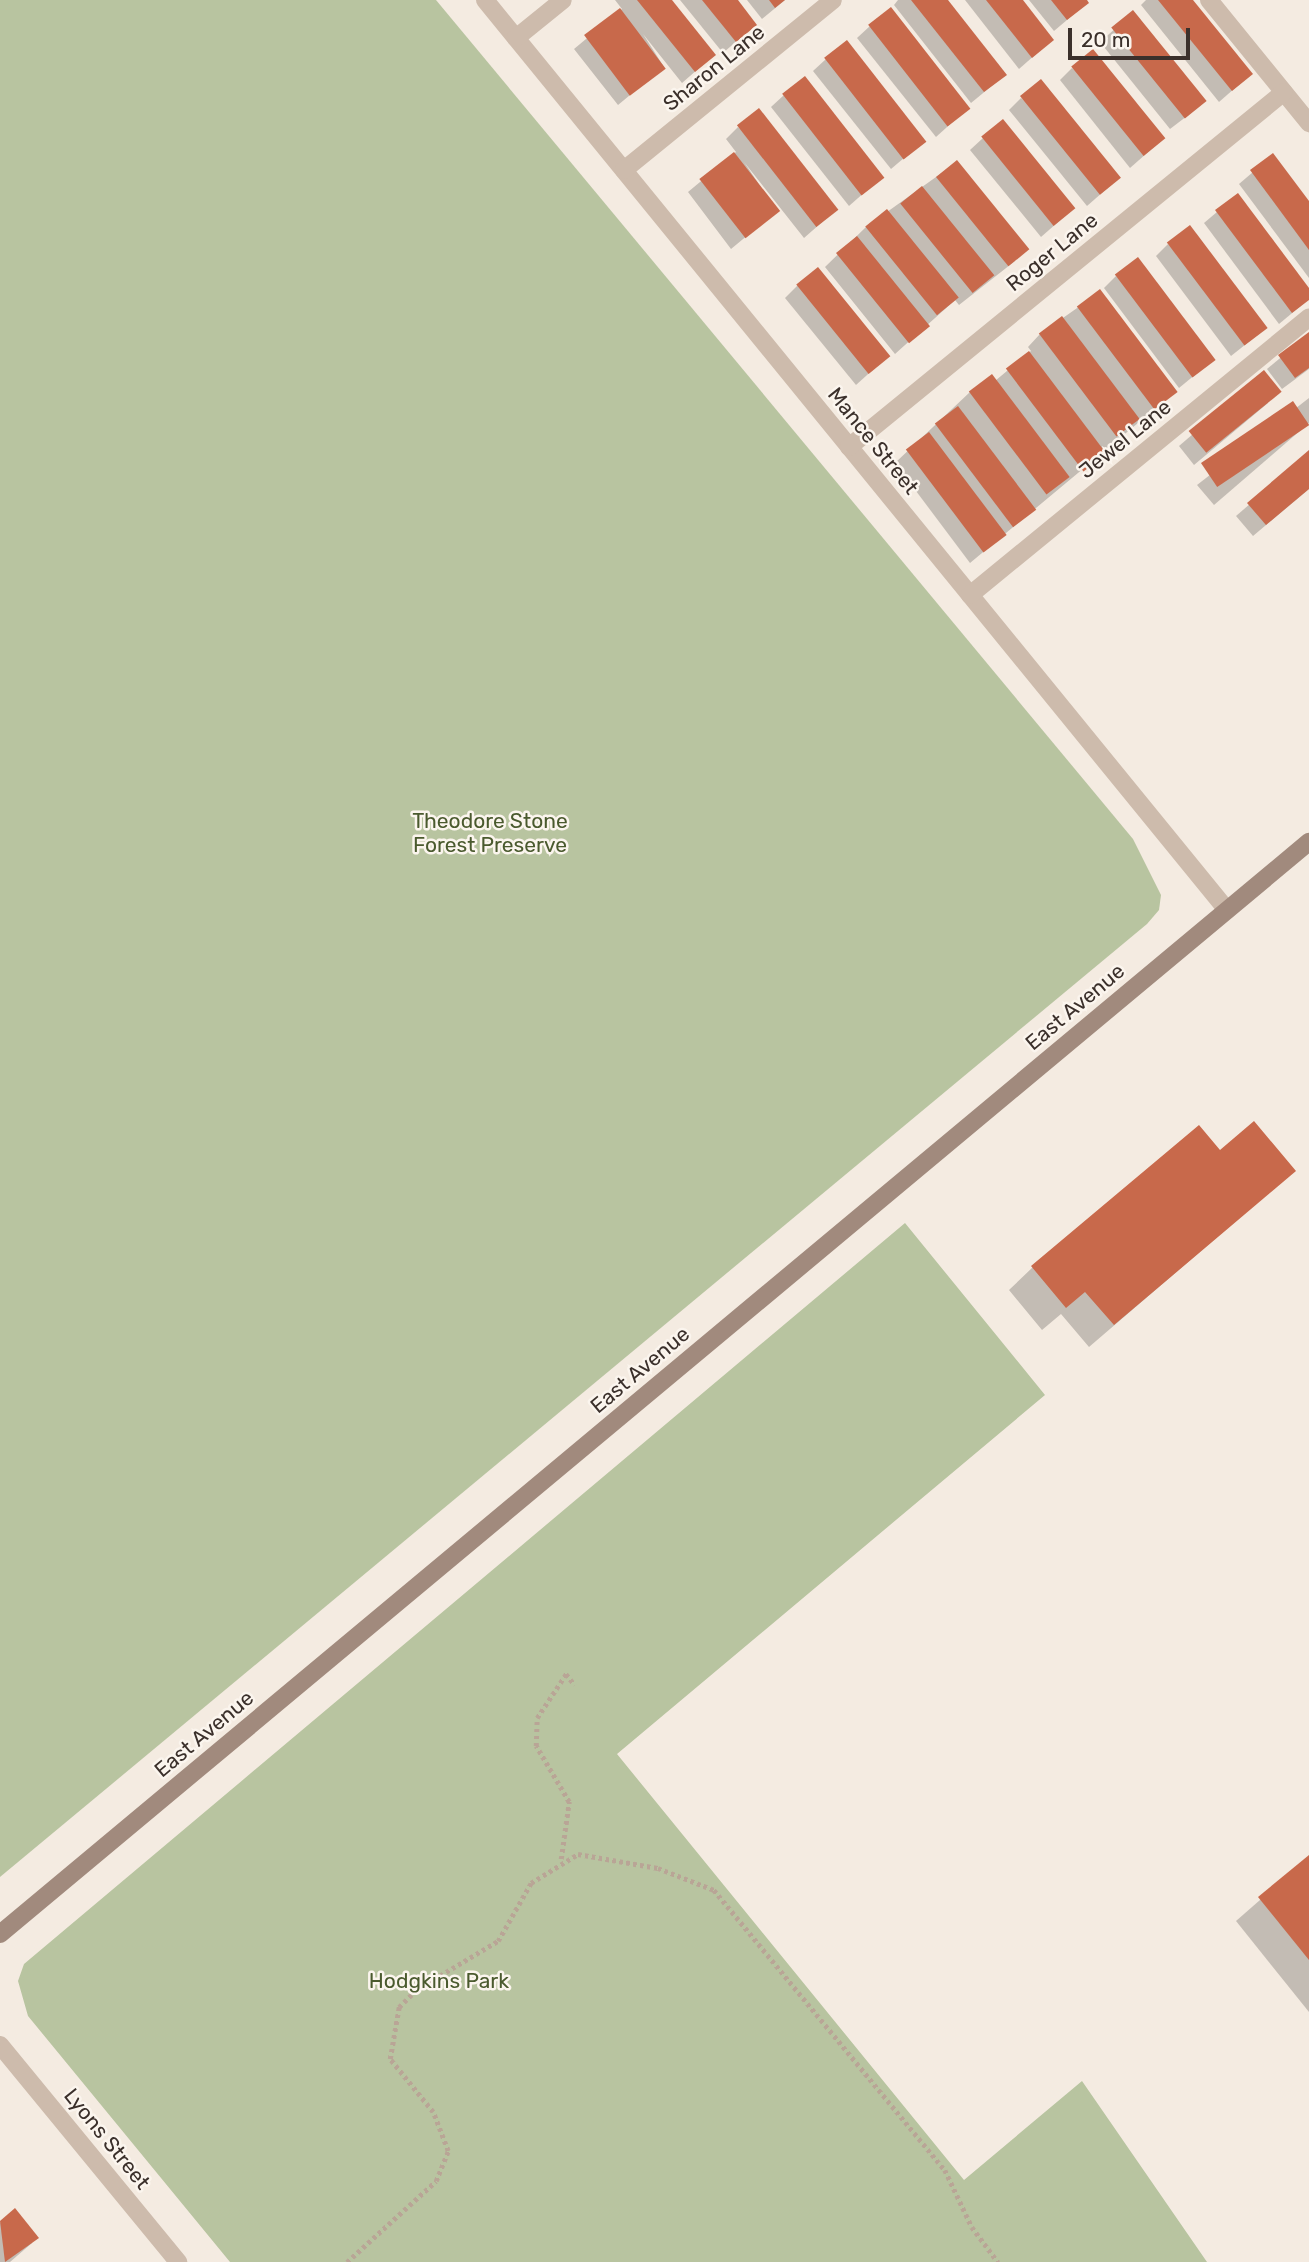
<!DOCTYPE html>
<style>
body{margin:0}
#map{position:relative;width:1309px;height:2262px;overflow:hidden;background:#f4ebe1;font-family:Rubik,sans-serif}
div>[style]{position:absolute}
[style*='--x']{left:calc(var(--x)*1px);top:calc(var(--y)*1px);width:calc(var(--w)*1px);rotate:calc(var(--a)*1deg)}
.green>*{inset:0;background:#b8c4a0}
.shadow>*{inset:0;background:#0003}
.building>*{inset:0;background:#c8694b;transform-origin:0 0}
.path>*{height:4.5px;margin-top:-2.25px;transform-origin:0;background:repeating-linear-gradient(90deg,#b9a596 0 3.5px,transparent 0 7px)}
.street>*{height:18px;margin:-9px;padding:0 9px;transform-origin:9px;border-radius:9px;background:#cdbbac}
.secondary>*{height:18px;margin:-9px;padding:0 9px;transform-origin:9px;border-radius:9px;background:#a18a7d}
span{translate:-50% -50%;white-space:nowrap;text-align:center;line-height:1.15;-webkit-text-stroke:5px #fbf5ee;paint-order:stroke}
.street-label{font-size:21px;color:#3b302b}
.park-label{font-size:21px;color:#4a5a2e}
.scale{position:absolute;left:1068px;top:28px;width:122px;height:32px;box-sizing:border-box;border:4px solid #3b302b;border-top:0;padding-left:9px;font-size:21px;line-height:24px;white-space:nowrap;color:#3b302b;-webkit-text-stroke:5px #fbf5ee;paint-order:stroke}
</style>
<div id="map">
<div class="green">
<div style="clip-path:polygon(0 0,436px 0,1133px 839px,1161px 895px,1159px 910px,1147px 924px,0 1877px)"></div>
<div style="clip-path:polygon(905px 1223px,1045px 1395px,617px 1754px,964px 2180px,1082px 2081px,1207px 2262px,230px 2262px,28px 2016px,18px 1981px,24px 1964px)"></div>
</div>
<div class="shadow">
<div style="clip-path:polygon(615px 0,669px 0,714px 55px,682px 83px,643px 34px,664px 67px,618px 105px,574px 49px,622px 9px)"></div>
<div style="clip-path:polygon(680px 0,735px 0,755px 25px,723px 53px)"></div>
<div style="clip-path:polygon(747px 0,785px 0,762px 19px)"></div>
<div style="clip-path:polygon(898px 0,946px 0,1005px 75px,971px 103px,894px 5px)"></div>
<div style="clip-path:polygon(965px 0,1020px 0,1052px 40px,1019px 69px)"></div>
<div style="clip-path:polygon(1029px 0,1085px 0,1087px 3px,1054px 31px)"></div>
<div style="clip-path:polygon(1146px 0,1191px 0,1251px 74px,1219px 102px,1141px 5px)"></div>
<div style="clip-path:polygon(1133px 13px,1191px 113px,1170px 129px,1100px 42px)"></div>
<div style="clip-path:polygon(870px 26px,968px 108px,936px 137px,857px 38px)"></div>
<div style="clip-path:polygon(826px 59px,924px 141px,891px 169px,813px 71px)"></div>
<div style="clip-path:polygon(1072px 68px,1163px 139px,1130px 168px,1060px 80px)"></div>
<div style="clip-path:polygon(784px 95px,882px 177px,849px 206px,771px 107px)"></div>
<div style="clip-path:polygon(1021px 98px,1119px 178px,1087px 206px,1009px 110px)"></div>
<div style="clip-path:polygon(738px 127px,837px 209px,804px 238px,744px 162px,777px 211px,731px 249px,688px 192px,736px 152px,726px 139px)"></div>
<div style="clip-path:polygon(983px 138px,1073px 209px,1041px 237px,970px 150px)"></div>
<div style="clip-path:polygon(1273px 155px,1309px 204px,1309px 278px,1239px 184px)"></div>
<div style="clip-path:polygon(957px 162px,1015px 261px,959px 305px,955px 300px,895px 354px,825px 267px,866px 227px)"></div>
<div style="clip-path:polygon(1237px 195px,1309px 291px,1309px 299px,1279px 324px,1204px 223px)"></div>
<div style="clip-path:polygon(1168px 244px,1265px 329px,1231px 356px,1156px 256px)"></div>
<div style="clip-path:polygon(1116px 276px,1213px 360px,1179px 388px,1104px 288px)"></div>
<div style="clip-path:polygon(798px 285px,888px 356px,856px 385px,785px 298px)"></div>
<div style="clip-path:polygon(1100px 292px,1174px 393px,970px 563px,895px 463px,970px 392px,995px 381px,1031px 351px,1028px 347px,1040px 334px)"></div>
<div style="clip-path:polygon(1309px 334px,1309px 369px,1282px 389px,1267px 369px)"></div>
<div style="clip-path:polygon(1264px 373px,1268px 403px,1194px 465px,1179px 446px)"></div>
<div style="clip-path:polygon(1309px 398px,1309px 423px,1214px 505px,1197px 485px)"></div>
<div style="clip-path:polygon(1309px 453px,1309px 489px,1253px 536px,1236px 516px)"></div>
<div style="clip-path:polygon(1219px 1152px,1294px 1171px,1089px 1347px,1061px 1314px,1042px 1330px,1009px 1290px,1033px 1267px)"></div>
<div style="clip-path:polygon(1309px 1857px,1309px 2012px,1236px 1921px)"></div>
<div style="clip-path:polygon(15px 2211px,32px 2243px,10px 2262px,0 2262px,0 2223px)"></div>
</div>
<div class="building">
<div style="clip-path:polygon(637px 0,672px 0,716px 55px,695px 72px)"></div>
<div style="clip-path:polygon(702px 0,738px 0,757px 25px,736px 42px)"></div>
<div style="clip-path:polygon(769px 0,785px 0,775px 8px)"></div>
<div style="clip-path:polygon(911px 0,948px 0,1007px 75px,984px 92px)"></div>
<div style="clip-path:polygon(986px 0,1023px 0,1054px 40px,1032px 58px)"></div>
<div style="clip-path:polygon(1051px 0,1087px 0,1089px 3px,1067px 20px)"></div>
<div style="clip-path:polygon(1158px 0,1193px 0,1253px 74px,1232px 91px)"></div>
<div style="left:891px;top:7px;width:129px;height:29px;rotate:52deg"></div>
<div style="left:620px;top:8px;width:76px;height:45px;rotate:53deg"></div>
<div style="left:1133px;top:10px;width:117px;height:28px;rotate:51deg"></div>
<div style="left:847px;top:40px;width:129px;height:29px;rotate:52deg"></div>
<div style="left:1093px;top:49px;width:115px;height:28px;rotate:51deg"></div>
<div style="left:805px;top:76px;width:129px;height:29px;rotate:52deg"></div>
<div style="left:1041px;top:79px;width:127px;height:27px;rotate:51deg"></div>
<div style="left:759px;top:108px;width:129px;height:28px;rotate:52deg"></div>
<div style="left:1003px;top:119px;width:115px;height:28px;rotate:51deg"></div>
<div style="left:734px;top:152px;width:75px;height:44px;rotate:52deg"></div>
<div style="clip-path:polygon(1273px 153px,1309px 201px,1309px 250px,1250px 170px)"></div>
<div style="left:957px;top:160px;width:115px;height:27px;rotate:51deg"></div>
<div style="left:922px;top:186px;width:115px;height:28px;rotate:51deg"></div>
<div style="clip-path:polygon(1238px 193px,1309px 288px,1309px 300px,1292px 313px,1215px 210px)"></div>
<div style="left:887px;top:209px;width:114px;height:28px;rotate:51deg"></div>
<div style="left:1190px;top:225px;width:129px;height:29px;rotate:53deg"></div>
<div style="left:857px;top:236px;width:116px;height:27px;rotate:51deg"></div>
<div style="left:1138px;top:257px;width:129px;height:29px;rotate:53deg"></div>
<div style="left:818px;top:267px;width:115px;height:28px;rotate:51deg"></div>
<div style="left:1100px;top:289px;width:129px;height:29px;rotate:53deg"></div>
<div style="left:1062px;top:316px;width:129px;height:29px;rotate:53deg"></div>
<div style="clip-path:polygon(1309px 332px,1309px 368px,1295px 378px,1278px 355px)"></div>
<div style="left:1029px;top:351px;width:129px;height:29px;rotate:53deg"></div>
<div style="left:1264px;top:370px;width:28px;height:97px;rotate:51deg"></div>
<div style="left:992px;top:374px;width:129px;height:29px;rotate:53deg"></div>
<div style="left:1293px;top:401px;width:29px;height:111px;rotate:56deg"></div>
<div style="left:958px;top:406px;width:130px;height:29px;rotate:53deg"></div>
<div style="left:929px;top:432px;width:129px;height:29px;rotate:53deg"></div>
<div style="clip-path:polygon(1309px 450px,1309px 489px,1266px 525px,1247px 503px)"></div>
<div style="clip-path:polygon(1254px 1121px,1296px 1171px,1114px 1325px,1085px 1292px,1066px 1308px,1031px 1266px,1199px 1125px,1220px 1150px)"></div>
<div style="clip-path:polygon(1309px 1855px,1309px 1960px,1258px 1897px)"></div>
<div style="clip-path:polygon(15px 2208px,39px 2238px,5px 2262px,0 2221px)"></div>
</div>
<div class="path">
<div style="--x:561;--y:1859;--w:58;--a:-82"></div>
<div style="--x:569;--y:1802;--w:65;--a:-120.5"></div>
<div style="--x:536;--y:1746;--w:28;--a:-88"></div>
<div style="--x:537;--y:1718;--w:53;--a:-56.6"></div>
<div style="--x:566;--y:1674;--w:14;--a:51"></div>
<div style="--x:347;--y:2262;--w:120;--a:-42.3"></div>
<div style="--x:436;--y:2181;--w:32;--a:-68"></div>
<div style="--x:448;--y:2151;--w:42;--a:-111"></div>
<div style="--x:433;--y:2112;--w:68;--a:-129.1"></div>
<div style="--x:390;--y:2059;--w:53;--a:-80.2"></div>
<div style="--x:399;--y:2007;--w:24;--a:-45"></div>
<div style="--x:416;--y:1990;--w:96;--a:-30.9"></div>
<div style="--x:498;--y:1941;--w:67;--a:-60.4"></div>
<div style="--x:531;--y:1883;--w:55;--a:-31.7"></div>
<div style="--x:578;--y:1854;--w:81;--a:9.9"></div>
<div style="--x:658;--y:1868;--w:60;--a:21.4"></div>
<div style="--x:714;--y:1890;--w:363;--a:50.5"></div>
<div style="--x:945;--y:2170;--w:63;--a:64.7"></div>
<div style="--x:972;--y:2227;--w:44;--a:53.4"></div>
</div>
<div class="street">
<div style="--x:485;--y:0;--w:1174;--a:50.81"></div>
<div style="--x:1209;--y:0;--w:159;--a:50.9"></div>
<div style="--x:516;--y:38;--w:60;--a:-39"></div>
<div style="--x:624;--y:170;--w:269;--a:-39.1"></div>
<div style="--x:849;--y:447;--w:561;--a:-39.22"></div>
<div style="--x:970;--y:595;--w:438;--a:-39.3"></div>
<div style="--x:0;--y:2045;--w:281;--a:50.6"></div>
</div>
<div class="secondary">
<div style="--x:0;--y:1934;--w:1705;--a:-39.84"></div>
</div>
<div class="street-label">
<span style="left:714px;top:68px;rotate:-39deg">Sharon Lane</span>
<span style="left:1052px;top:252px;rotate:-39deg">Roger Lane</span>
<span style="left:1125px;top:439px;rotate:-39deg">Jewel Lane</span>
<span style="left:873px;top:441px;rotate:51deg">Mance Street</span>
<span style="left:1075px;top:1007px;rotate:-40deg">East Avenue</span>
<span style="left:640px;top:1370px;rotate:-40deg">East Avenue</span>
<span style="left:204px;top:1734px;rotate:-40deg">East Avenue</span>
<span style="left:107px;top:2139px;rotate:51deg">Lyons Street</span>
</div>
<div class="park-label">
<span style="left:490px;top:833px">Theodore Stone<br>Forest Preserve</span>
<span style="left:439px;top:1981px">Hodgkins Park</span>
</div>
<div class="scale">20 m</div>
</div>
